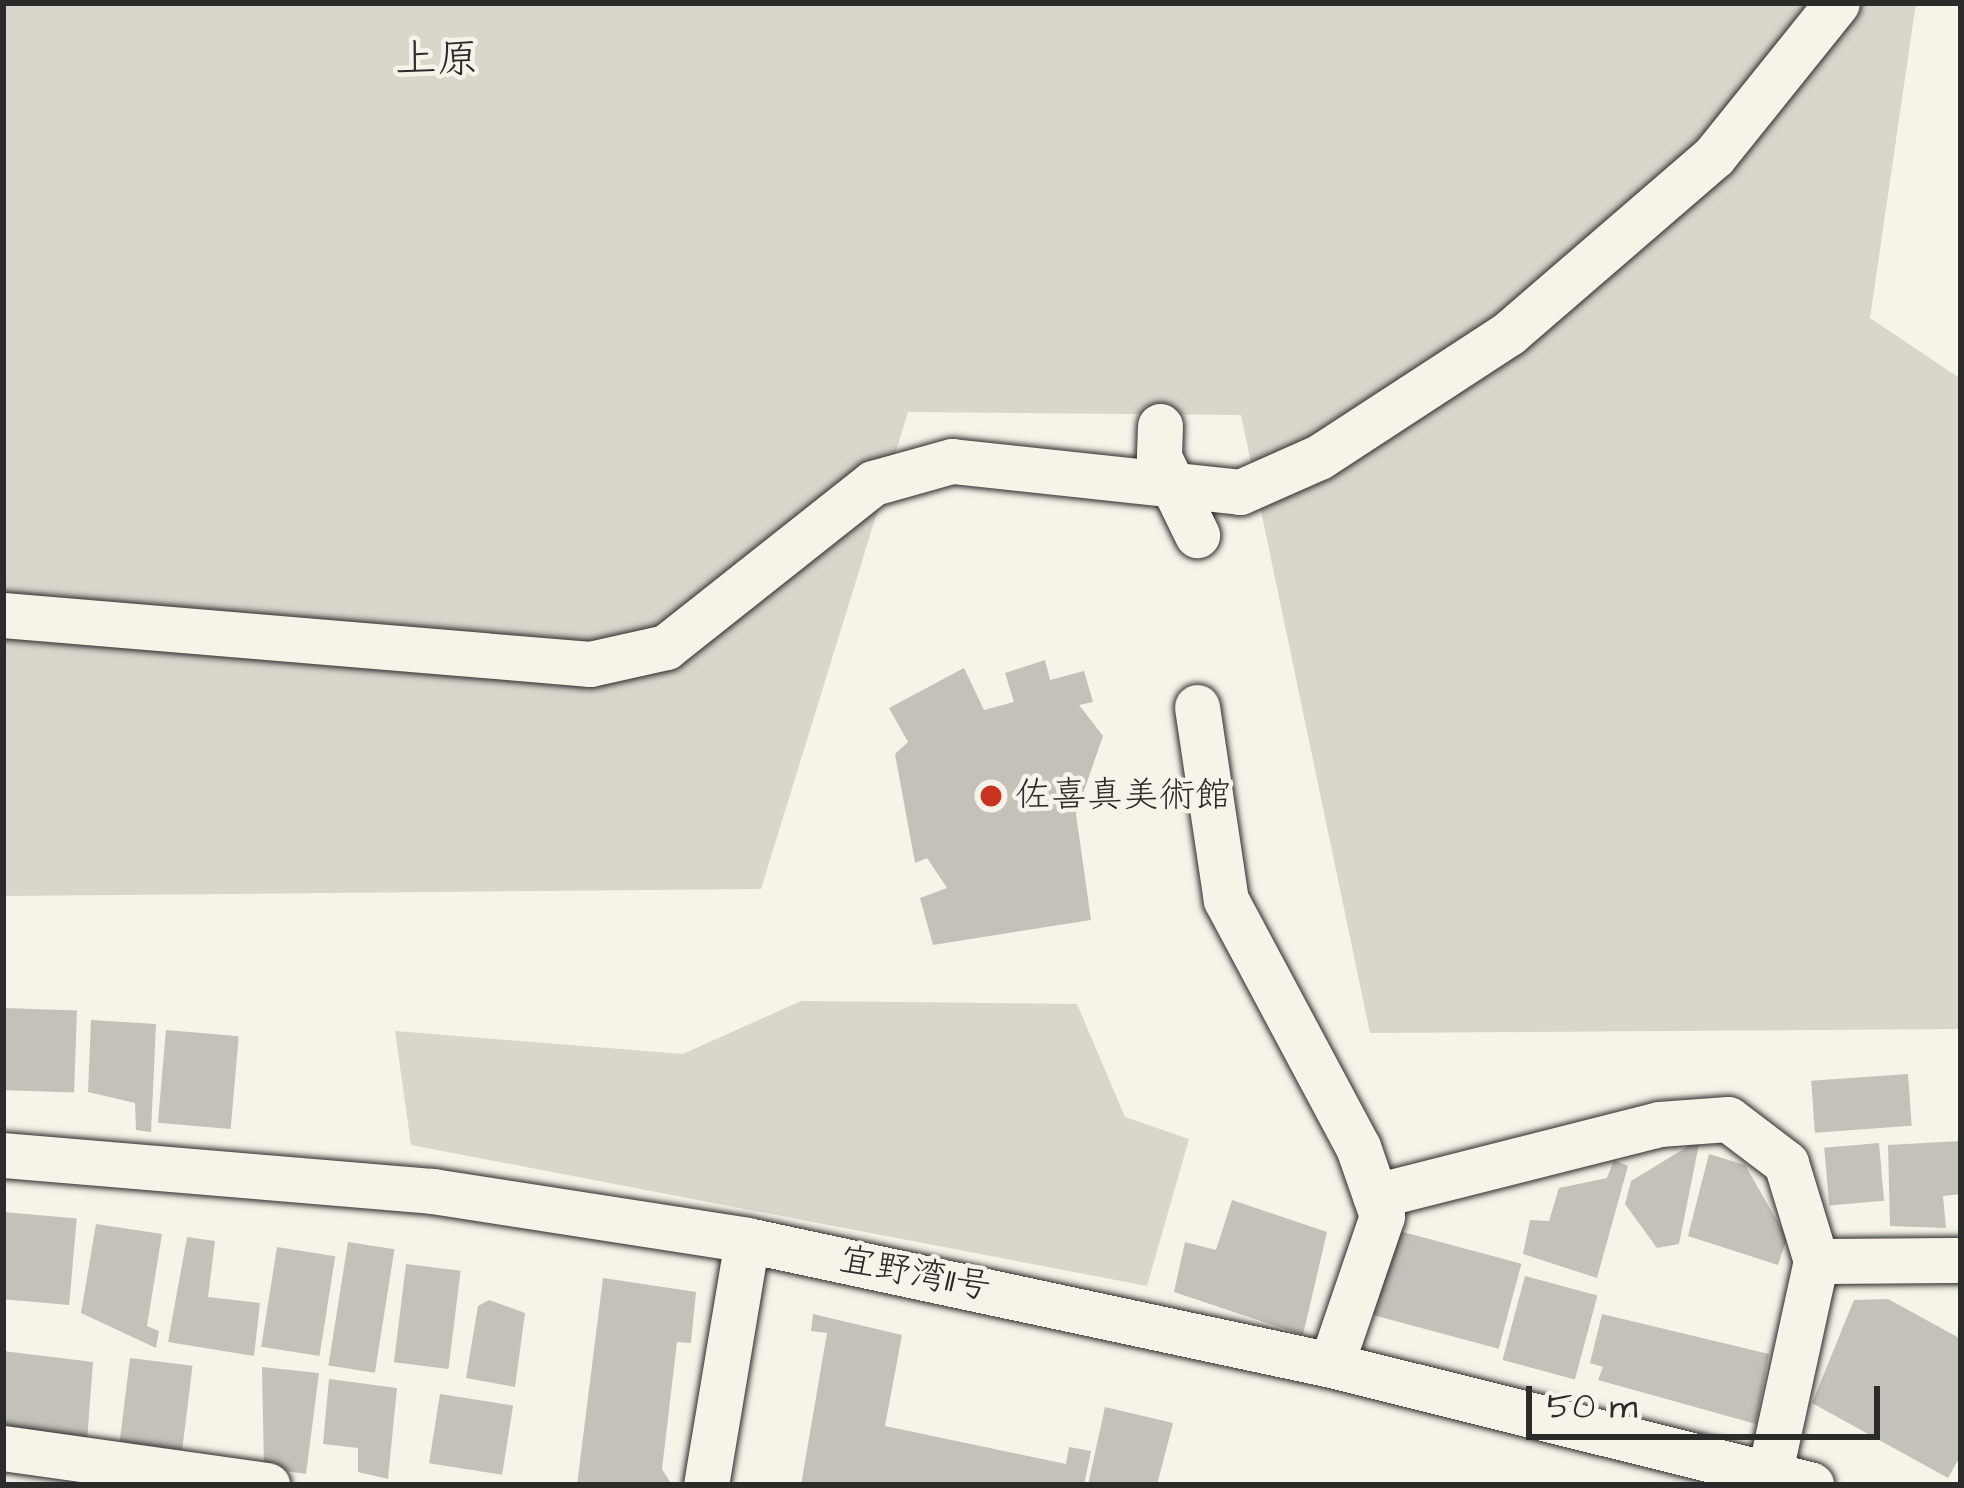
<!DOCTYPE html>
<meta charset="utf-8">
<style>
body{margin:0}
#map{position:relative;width:1964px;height:1488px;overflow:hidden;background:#f7f3e8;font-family:"Architects Daughter","Klee One",sans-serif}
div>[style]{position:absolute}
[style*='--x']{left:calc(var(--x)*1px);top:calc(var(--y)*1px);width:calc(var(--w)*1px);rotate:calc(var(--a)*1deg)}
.green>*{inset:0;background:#dad6cc}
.building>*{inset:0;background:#c4c1b9;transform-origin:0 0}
.roads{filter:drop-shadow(0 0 3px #2b2b2b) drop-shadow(0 0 3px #2b2b2b)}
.minor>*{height:45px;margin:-22.5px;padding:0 22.5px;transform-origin:22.5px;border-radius:22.5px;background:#f7f3e8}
.dots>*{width:33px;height:33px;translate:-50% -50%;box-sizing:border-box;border:6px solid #f7f3e8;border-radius:50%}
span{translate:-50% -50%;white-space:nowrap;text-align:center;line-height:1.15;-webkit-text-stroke:9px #f7f3e8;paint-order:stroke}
.poi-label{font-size:36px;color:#2b2b2b}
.left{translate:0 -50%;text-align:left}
.street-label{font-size:36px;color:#2b2b2b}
.quarter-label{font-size:42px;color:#2b2b2b}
.frame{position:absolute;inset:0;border:6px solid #2b2b2b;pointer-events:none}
.scale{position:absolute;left:1526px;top:1386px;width:354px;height:54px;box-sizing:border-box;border:6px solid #2b2b2b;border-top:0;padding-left:15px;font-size:36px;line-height:42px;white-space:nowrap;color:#2b2b2b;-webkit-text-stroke:9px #f7f3e8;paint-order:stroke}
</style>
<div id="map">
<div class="green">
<div style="clip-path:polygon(3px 3px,1916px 3px,1870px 318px,1961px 379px,1961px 1029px,1370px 1033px,1241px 415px,908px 412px,761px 889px,3px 896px)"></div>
<div style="clip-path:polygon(801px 1001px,1077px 1004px,1125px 1117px,1189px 1139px,1147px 1286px,411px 1145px,395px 1031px,683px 1054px)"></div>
</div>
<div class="building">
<div style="clip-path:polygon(1045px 660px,1050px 680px,1084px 671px,1093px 702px,1079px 705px,1103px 736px,1076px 814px,1091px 920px,933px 945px,920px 898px,947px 888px,927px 858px,915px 863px,895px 754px,908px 742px,889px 708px,964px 668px,984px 710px,1014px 702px,1005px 673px)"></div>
<div style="left:3px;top:1008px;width:74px;height:82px;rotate:2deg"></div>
<div style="clip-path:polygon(91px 1020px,156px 1024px,151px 1132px,136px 1130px,135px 1103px,88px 1092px)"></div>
<div style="left:166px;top:1030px;width:73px;height:93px;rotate:5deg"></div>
<div style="left:1908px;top:1074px;width:52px;height:97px;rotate:86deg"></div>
<div style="clip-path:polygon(1700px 1139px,1679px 1244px,1657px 1248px,1625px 1204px,1631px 1181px)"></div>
<div style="clip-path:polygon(1961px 1141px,1961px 1194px,1943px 1196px,1946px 1228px,1890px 1226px,1888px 1145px)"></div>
<div style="left:1879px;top:1143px;width:58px;height:55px;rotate:85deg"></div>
<div style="clip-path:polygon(1709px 1154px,1745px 1165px,1787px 1238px,1778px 1265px,1688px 1236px)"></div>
<div style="clip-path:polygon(1614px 1160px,1628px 1166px,1597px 1278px,1523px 1254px,1530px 1220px,1549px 1221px,1559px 1188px,1607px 1178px)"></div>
<div style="clip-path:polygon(1232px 1200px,1327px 1232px,1303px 1335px,1174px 1292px,1185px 1242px,1216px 1250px)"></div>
<div style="left:3px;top:1212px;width:74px;height:87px;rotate:5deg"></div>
<div style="clip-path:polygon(96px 1224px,162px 1234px,147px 1326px,159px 1331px,156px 1348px,81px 1313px)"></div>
<div style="left:1392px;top:1229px;width:134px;height:88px;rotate:15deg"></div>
<div style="clip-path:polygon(187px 1237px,215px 1241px,208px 1297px,260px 1303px,254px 1356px,168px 1342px)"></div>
<div style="left:348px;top:1242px;width:47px;height:125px;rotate:9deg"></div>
<div style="left:277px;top:1247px;width:59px;height:101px;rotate:9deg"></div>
<div style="left:406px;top:1264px;width:55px;height:99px;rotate:7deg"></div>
<div style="left:1525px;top:1276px;width:75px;height:87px;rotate:15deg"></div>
<div style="clip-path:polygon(603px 1278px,696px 1292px,691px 1343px,677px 1342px,662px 1469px,672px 1485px,577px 1485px)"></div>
<div style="clip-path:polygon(1888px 1299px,1961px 1339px,1961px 1455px,1948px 1478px,1812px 1403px,1854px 1300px)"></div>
<div style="clip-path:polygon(489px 1300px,525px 1313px,515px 1387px,466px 1378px,478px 1306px)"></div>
<div style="clip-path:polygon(813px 1314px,902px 1335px,885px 1426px,1066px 1464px,1069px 1447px,1091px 1451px,1084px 1485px,801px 1485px,827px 1333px,811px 1331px)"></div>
<div style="clip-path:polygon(1602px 1314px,1769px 1354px,1756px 1424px,1598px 1380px,1603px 1367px,1590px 1363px)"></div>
<div style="clip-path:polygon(3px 1351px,93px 1362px,87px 1441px,3px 1430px)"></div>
<div style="left:130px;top:1358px;width:63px;height:85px;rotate:7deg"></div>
<div style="clip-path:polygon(262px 1367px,319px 1373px,306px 1474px,264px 1468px)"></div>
<div style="clip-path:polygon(329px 1379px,397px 1388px,388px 1479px,358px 1472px,358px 1448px,323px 1444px)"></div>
<div style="left:440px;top:1394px;width:74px;height:70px;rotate:9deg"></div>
<div style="clip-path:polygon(1105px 1407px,1173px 1423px,1157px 1485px,1088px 1485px)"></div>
</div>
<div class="roads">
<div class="minor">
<div style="--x:1160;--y:426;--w:31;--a:92"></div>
<div style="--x:1159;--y:457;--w:87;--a:64"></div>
<div style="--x:3;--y:615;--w:589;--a:4.77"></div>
<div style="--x:590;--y:664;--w:78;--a:-12.6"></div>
<div style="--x:666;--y:647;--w:264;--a:-38.4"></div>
<div style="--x:873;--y:483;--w:82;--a:-15.6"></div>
<div style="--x:952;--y:461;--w:290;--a:6.1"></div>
<div style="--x:1240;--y:492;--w:86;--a:-23.9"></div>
<div style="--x:1319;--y:457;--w:227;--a:-33.1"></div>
<div style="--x:1509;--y:333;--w:271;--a:-40.8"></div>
<div style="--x:1714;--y:156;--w:196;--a:-51.2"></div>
<div style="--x:1197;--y:707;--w:195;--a:81.5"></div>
<div style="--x:1226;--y:900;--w:280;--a:61.9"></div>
<div style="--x:1358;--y:1147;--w:73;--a:70.8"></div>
<div style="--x:1382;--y:1216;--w:157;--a:108.9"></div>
<div style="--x:3;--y:1155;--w:431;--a:4.8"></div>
<div style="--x:432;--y:1191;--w:319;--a:8.8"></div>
<div style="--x:747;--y:1240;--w:597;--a:12.08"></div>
<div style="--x:1331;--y:1365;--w:495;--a:14"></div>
<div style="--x:1375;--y:1196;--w:293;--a:-14.2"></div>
<div style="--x:1659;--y:1124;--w:69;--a:-4.1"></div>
<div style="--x:1728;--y:1119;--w:73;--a:37.2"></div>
<div style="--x:1786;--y:1163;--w:102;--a:73"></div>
<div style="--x:3;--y:1448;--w:267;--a:8"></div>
<div style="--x:706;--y:1485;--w:248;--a:-80.5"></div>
<div style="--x:1767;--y:1485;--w:229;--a:-77.7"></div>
<div style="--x:1816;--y:1261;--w:145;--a:-0.4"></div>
</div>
</div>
<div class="dots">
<div style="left:991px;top:796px;background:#c8321e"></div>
</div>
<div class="poi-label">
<span class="left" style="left:1015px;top:796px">佐喜真美術館</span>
</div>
<div class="street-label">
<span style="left:915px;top:1274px;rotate:11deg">宜野湾11号</span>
</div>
<div class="quarter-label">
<span style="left:437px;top:60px">上原</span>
</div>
<div class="frame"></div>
<div class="scale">50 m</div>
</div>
